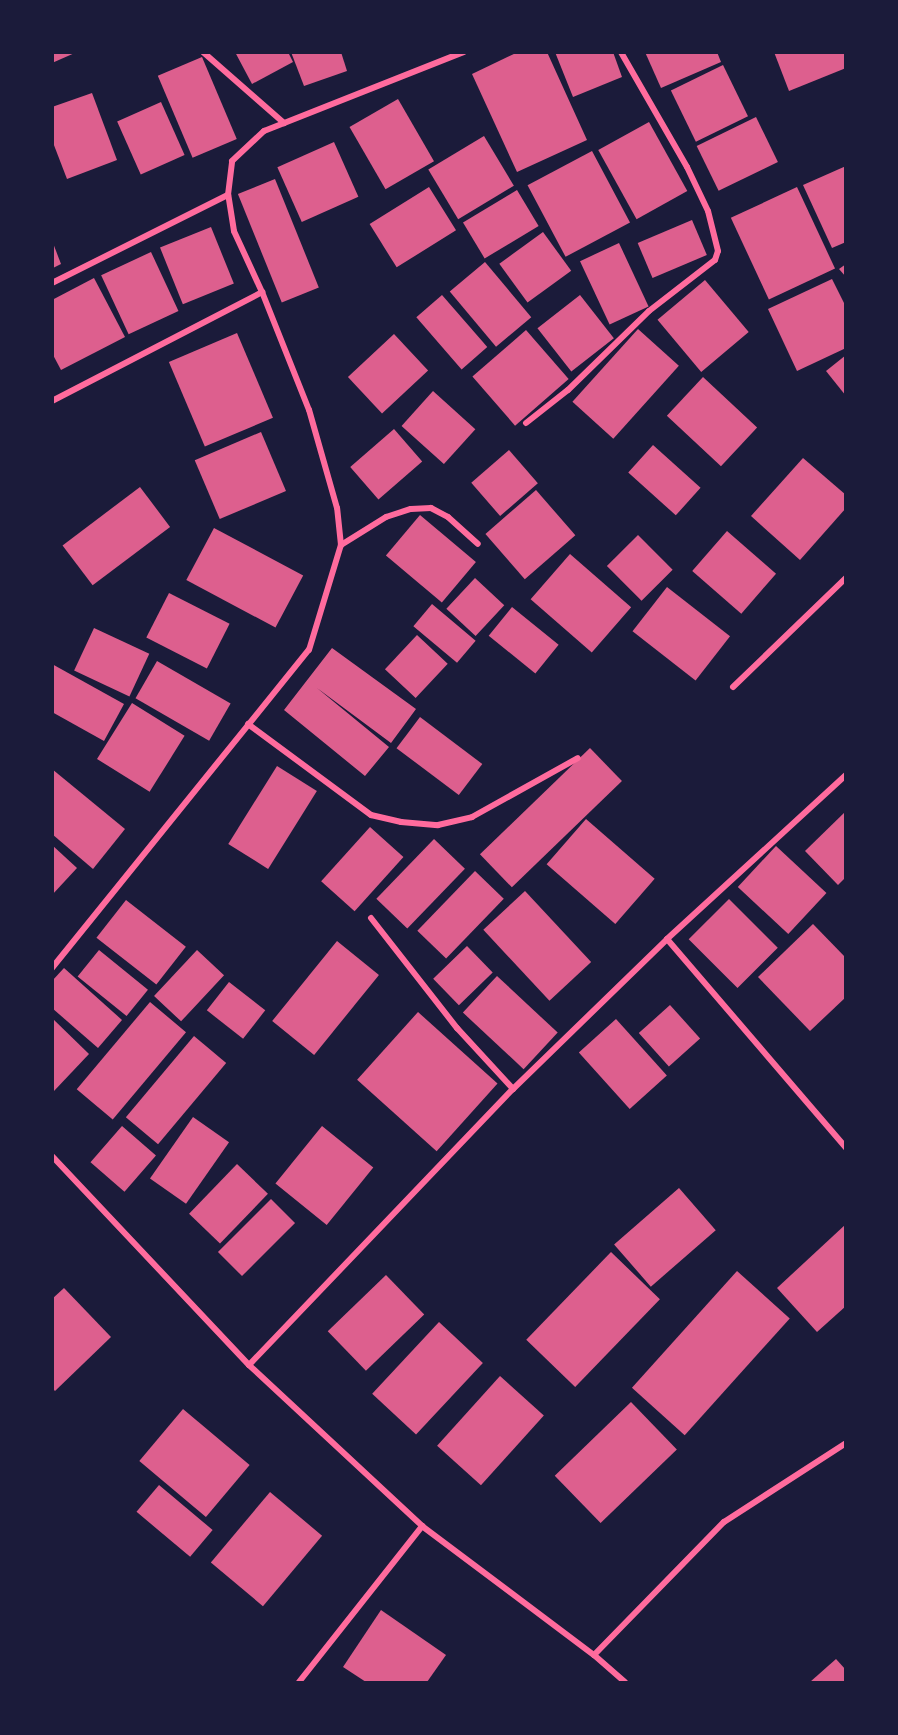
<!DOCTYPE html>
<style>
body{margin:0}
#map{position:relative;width:898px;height:1735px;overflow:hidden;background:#1b1b3a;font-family:Lato,sans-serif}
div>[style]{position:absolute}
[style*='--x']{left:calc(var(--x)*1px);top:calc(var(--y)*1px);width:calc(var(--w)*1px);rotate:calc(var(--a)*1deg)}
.building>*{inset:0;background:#dd5f8e;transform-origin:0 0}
.minor>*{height:6px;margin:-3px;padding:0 3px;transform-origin:3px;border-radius:3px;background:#ff6b9d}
span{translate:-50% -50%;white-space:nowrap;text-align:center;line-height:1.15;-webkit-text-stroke:6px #1b1b3a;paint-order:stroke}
.frame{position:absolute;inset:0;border:54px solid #1b1b3a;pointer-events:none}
</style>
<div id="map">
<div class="building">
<div style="clip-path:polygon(52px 52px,77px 52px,52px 63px)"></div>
<div style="clip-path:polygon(235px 52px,288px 52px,293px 62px,252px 84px)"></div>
<div style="clip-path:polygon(291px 52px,341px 52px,347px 71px,304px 86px)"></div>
<div style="clip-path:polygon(518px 52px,547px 52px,587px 140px,517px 172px,472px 74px)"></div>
<div style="clip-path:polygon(555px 52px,613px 52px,622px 77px,573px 97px)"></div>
<div style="clip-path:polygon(645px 52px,717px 52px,721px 62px,661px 88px)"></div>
<div style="clip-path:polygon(774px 52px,846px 52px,846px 68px,789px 91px)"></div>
<div style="left:202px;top:57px;width:89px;height:48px;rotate:67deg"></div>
<div style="left:723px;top:65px;width:57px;height:58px;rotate:64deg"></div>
<div style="clip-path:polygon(92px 93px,117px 160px,67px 179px,52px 140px,52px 107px)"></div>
<div style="left:398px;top:99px;width:72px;height:56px;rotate:60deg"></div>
<div style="left:161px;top:102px;width:58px;height:48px;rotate:66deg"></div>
<div style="left:756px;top:117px;width:50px;height:66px;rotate:64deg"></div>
<div style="left:649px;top:122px;width:79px;height:58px;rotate:61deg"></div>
<div style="left:484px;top:136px;width:58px;height:65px;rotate:59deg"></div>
<div style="left:334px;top:142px;width:60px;height:62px;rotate:66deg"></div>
<div style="left:592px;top:151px;width:81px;height:73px;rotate:62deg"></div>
<div style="clip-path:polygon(846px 166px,846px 242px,832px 248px,803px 185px)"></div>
<div style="left:275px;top:179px;width:117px;height:40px;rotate:68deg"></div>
<div style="left:429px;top:187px;width:51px;height:70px;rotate:58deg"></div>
<div style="left:797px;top:187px;width:90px;height:73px;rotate:65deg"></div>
<div style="left:517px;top:190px;width:42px;height:63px;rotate:59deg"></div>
<div style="left:692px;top:220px;width:38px;height:59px;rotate:67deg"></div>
<div style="left:211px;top:227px;width:61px;height:55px;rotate:68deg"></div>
<div style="left:543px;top:232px;width:48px;height:54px;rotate:54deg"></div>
<div style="clip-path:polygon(53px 243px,61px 264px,53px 268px)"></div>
<div style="left:619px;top:243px;width:70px;height:43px;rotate:65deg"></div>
<div style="left:151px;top:252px;width:65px;height:55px;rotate:65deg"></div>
<div style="left:485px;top:262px;width:72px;height:46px;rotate:50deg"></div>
<div style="clip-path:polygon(846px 264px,846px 277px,839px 269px)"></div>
<div style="clip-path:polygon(94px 278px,125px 337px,61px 370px,52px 353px,52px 300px)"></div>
<div style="clip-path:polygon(832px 279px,846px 307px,846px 348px,797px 371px,768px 309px)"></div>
<div style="left:705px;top:280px;width:68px;height:62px;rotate:50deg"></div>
<div style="left:442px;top:295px;width:69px;height:34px;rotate:49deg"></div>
<div style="left:580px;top:295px;width:55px;height:54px;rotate:52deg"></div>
<div style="left:638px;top:329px;width:55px;height:98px;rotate:42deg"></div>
<div style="left:526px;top:330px;width:65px;height:71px;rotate:49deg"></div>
<div style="left:237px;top:333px;width:92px;height:74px;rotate:67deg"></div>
<div style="left:394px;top:334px;width:50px;height:63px;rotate:47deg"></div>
<div style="clip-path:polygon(846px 355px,846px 396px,826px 371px)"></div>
<div style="left:703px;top:377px;width:74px;height:53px;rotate:43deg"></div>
<div style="left:433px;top:391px;width:57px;height:47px;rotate:42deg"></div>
<div style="left:394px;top:429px;width:43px;height:58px;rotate:49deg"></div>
<div style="left:261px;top:432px;width:64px;height:72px;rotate:67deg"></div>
<div style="left:653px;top:445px;width:64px;height:37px;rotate:42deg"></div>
<div style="left:509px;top:450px;width:44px;height:50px;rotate:49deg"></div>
<div style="clip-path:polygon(803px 458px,846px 495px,846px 508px,800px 560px,751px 516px)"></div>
<div style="left:140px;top:487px;width:50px;height:97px;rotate:53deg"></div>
<div style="left:536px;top:490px;width:60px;height:67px;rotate:49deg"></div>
<div style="left:420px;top:515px;width:73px;height:53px;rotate:40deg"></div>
<div style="left:214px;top:528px;width:101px;height:59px;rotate:28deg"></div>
<div style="left:727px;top:531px;width:65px;height:53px;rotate:41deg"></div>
<div style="left:638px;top:535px;width:49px;height:44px;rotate:45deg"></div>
<div style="left:570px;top:554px;width:81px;height:60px;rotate:41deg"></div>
<div style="left:475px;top:578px;width:40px;height:42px;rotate:43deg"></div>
<div style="left:667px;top:587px;width:80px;height:56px;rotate:38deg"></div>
<div style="left:169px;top:593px;width:68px;height:50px;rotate:27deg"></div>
<div style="left:432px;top:604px;width:57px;height:29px;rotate:40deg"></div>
<div style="left:512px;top:607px;width:60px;height:37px;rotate:39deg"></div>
<div style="left:94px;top:628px;width:61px;height:47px;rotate:25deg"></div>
<div style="left:417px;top:635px;width:42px;height:47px;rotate:43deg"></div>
<div style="clip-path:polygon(332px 648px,416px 709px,391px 743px,317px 688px,389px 747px,365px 776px,284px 710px)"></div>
<div style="left:157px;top:661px;width:85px;height:43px;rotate:30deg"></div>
<div style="clip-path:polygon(52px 664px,124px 704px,104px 741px,52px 712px)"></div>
<div style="left:132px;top:703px;width:62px;height:66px;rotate:32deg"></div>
<div style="left:420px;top:717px;width:78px;height:39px;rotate:37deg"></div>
<div style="left:590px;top:748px;width:46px;height:153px;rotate:46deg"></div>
<div style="left:277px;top:766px;width:47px;height:92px;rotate:32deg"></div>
<div style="clip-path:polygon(52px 769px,125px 829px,93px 869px,52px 834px)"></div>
<div style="clip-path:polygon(846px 811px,846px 877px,838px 885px,805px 851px)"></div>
<div style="left:586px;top:819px;width:91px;height:60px;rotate:41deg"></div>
<div style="left:370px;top:827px;width:45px;height:73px;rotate:42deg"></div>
<div style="left:434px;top:839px;width:43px;height:83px;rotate:44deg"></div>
<div style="clip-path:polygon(52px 845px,77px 868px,52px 895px)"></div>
<div style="left:776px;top:846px;width:69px;height:56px;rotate:43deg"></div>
<div style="left:475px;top:871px;width:40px;height:83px;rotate:44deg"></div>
<div style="left:525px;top:891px;width:97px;height:57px;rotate:47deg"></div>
<div style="left:729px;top:899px;width:69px;height:57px;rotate:45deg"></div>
<div style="left:126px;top:900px;width:76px;height:48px;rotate:38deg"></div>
<div style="clip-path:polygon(813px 924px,846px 958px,846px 997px,810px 1031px,758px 977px)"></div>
<div style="left:337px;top:941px;width:54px;height:103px;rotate:39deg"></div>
<div style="left:467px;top:946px;width:37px;height:47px;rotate:46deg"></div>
<div style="left:99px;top:950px;width:63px;height:34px;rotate:39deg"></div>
<div style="left:197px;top:950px;width:37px;height:63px;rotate:43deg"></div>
<div style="clip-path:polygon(64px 968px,122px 1020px,98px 1048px,52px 1008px,52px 981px)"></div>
<div style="left:497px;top:976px;width:83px;height:50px;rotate:43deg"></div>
<div style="left:229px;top:982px;width:46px;height:36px;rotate:38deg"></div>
<div style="left:150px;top:1002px;width:47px;height:114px;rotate:40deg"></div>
<div style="left:670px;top:1005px;width:45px;height:42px;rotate:48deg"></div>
<div style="left:418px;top:1012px;width:107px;height:91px;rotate:42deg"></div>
<div style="clip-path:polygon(52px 1018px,89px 1054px,54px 1091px,52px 1089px)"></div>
<div style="left:616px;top:1019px;width:76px;height:50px;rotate:48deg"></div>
<div style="left:194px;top:1036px;width:42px;height:106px;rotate:40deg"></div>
<div style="left:193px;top:1117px;width:44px;height:75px;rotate:35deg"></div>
<div style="left:122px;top:1126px;width:45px;height:48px;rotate:41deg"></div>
<div style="left:322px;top:1126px;width:66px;height:74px;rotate:39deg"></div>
<div style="left:237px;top:1164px;width:43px;height:69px;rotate:44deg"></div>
<div style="left:679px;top:1188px;width:56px;height:86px;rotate:49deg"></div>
<div style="left:271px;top:1199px;width:34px;height:75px;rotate:45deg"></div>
<div style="clip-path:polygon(846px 1224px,846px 1306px,817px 1332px,777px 1288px)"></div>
<div style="left:611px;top:1252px;width:68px;height:122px;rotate:44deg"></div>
<div style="left:737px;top:1271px;width:71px;height:157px;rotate:42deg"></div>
<div style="left:386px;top:1275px;width:55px;height:81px;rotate:46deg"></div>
<div style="clip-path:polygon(64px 1288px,111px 1337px,55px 1391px,52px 1388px,52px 1299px)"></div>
<div style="left:439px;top:1322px;width:60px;height:98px;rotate:43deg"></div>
<div style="left:500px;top:1376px;width:59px;height:94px;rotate:42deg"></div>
<div style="left:631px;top:1402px;width:66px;height:106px;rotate:46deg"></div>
<div style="left:183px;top:1409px;width:87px;height:68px;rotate:40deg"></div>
<div style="left:159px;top:1485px;width:70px;height:35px;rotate:40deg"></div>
<div style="left:270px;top:1492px;width:68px;height:92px;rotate:40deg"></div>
<div style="clip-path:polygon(381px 1610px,446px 1655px,427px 1682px,366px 1682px,343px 1667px)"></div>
<div style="clip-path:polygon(836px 1659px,846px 1670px,846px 1682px,810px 1682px)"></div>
</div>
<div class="minor">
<div style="--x:203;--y:52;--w:108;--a:41.2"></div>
<div style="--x:52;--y:283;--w:197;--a:-26.6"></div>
<div style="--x:52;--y:401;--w:237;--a:-27.4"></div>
<div style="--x:526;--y:423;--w:53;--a:-38.2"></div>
<div style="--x:568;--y:390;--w:113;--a:-44.3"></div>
<div style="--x:649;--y:311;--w:83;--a:-37.7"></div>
<div style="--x:715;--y:260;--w:9;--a:-72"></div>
<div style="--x:718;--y:251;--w:41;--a:-104"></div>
<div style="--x:708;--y:211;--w:49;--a:-115.5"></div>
<div style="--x:687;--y:167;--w:133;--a:-119.9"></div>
<div style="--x:341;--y:545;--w:53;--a:-31.9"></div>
<div style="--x:386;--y:517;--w:26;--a:-18"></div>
<div style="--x:411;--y:509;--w:20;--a:-3"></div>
<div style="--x:431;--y:508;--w:19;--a:28"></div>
<div style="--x:448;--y:517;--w:40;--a:42"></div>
<div style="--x:733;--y:687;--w:157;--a:-44"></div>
<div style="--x:248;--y:724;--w:153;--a:36.5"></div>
<div style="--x:371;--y:815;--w:31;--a:13"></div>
<div style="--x:401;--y:822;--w:37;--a:5"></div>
<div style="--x:438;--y:825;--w:35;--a:-13"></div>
<div style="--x:472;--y:817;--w:121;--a:-29.1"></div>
<div style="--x:371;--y:918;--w:140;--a:52"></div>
<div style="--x:457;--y:1028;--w:83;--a:47.4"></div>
<div style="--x:667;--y:939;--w:275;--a:49.4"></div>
<div style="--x:52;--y:968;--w:409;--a:-51.1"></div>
<div style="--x:309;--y:650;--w:110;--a:-73.1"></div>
<div style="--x:341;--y:545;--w:37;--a:-96"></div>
<div style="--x:337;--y:508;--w:102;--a:-105.9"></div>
<div style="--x:309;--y:410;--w:127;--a:-111.7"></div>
<div style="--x:262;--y:292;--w:67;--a:-114.7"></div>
<div style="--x:234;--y:231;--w:36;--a:-99"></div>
<div style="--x:228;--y:195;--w:34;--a:-83"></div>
<div style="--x:232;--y:161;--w:44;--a:-43.2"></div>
<div style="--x:264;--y:131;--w:215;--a:-21.6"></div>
<div style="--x:52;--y:1156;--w:287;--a:46.7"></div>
<div style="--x:249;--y:1365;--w:236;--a:42.9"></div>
<div style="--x:422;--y:1526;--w:215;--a:36.9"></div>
<div style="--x:594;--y:1655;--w:41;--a:41.1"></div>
<div style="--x:249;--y:1365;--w:382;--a:-46.3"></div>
<div style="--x:513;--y:1089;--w:215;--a:-44.2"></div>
<div style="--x:667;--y:939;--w:243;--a:-42.5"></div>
<div style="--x:594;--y:1655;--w:186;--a:-45.7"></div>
<div style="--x:724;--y:1522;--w:145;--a:-32.9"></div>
<div style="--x:299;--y:1682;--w:199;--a:-51.7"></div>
</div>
<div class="frame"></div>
</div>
